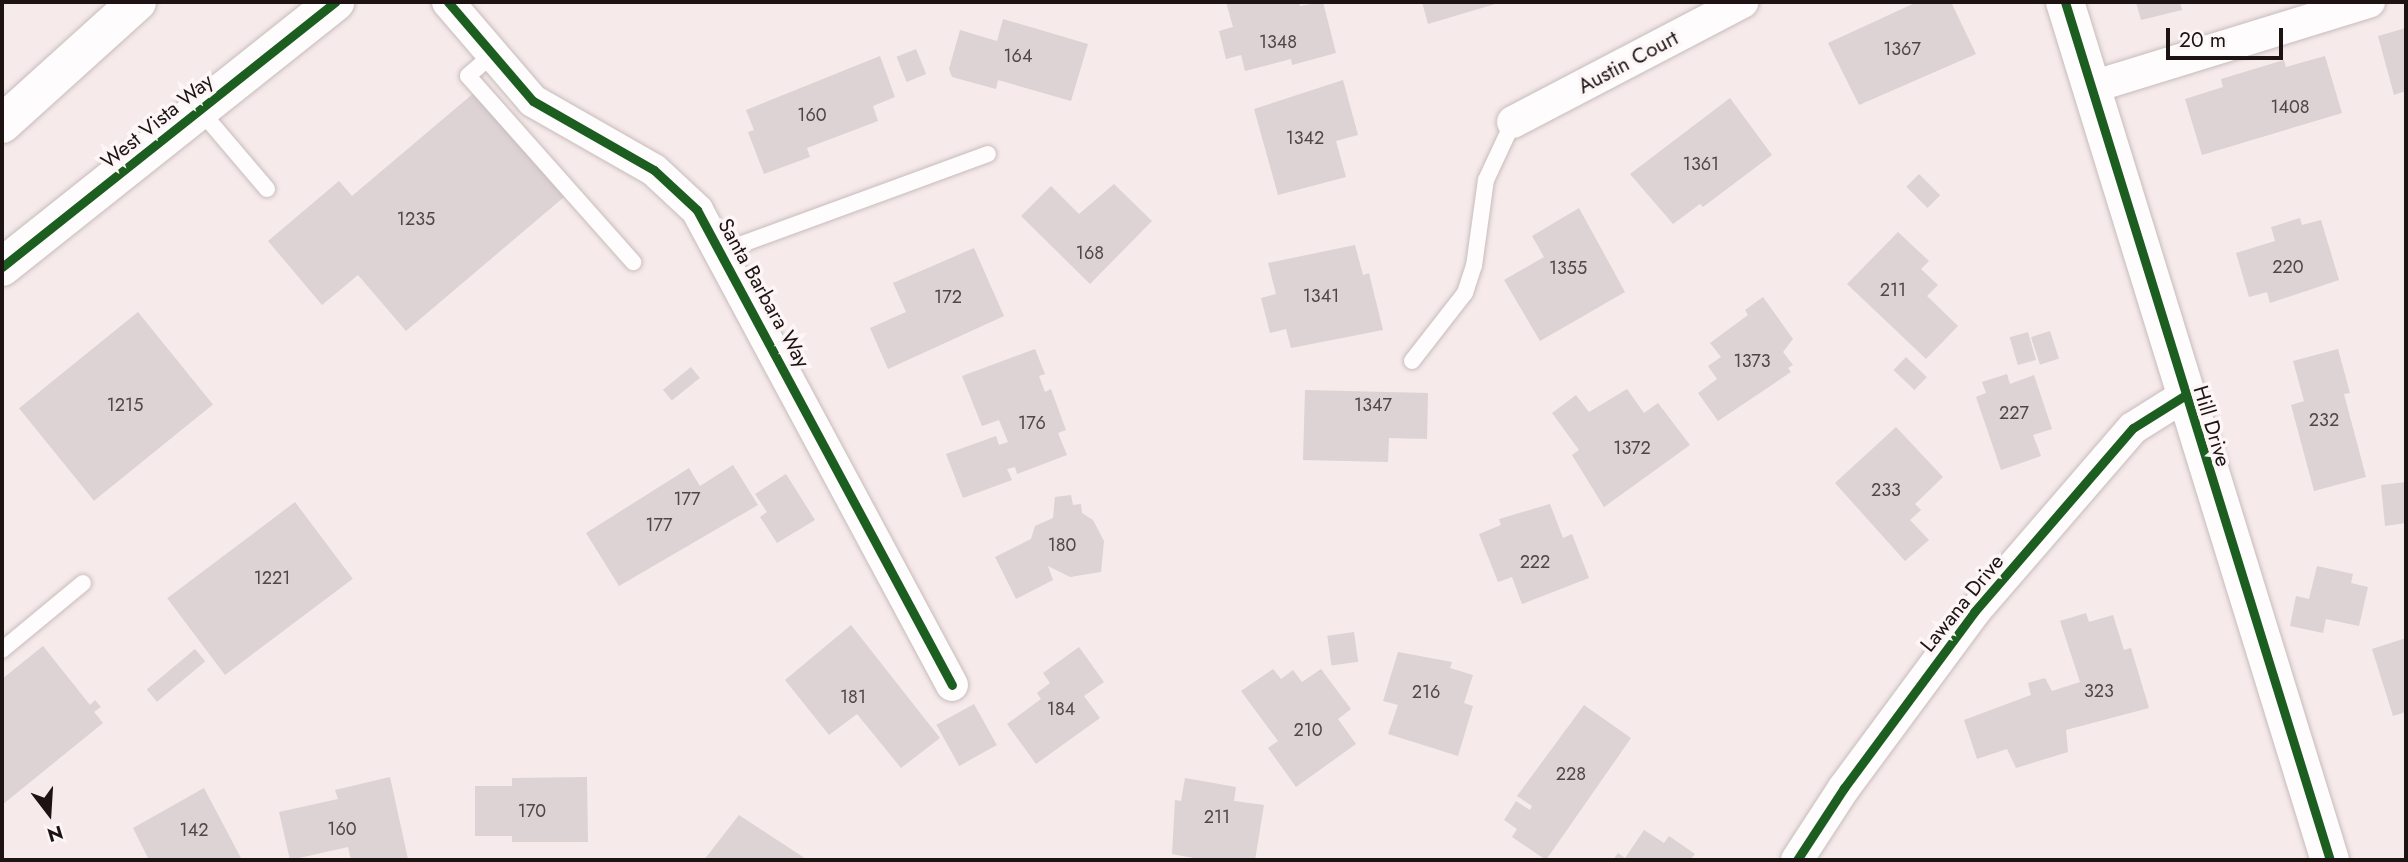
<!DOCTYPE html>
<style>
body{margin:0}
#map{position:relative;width:2408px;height:862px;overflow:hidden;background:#f6eaea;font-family:Jost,sans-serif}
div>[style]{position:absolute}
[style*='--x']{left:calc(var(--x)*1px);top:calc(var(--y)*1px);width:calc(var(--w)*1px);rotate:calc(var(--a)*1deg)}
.building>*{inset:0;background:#ddd2d4;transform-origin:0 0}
.roads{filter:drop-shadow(0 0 2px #c7bcbc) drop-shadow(0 0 2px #c7bcbc)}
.lane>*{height:16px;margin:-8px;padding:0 8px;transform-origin:8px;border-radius:8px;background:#fefcfc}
.street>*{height:32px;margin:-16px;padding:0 16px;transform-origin:16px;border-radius:16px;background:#fefcfc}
.secondary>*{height:38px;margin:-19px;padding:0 19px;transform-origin:19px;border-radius:19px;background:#fefcfc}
.highway>*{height:38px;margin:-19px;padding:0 19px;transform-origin:19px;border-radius:19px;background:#fefcfc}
.cycleway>*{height:9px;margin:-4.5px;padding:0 4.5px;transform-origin:4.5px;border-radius:4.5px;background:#1b5e20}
span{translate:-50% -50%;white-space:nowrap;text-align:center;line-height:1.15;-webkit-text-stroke:7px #fdf6f7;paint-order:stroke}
.number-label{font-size:18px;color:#504646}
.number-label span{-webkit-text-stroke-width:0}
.street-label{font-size:21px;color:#1d1313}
.frame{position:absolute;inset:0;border:4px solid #1d1313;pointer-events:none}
.north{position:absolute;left:14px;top:778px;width:70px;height:70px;-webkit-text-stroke:5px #fdf6f7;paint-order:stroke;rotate:163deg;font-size:19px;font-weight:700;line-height:28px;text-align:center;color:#1d1313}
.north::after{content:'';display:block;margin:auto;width:24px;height:32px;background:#1d1313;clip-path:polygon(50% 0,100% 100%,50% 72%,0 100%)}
.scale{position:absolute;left:2166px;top:28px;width:117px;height:32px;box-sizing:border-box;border:4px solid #1d1313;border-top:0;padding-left:9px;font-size:21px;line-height:24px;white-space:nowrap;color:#1d1313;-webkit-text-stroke:5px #fdf6f7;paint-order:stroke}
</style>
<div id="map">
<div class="building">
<div style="clip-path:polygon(1226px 2px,1299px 2px,1300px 6px,1323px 2px,1336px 53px,1292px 65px,1291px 59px,1245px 71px,1241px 55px,1226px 59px,1219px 31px,1233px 27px)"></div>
<div style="clip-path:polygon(1422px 2px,1502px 2px,1428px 24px)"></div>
<div style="clip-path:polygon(1917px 2px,1951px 2px,1976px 54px,1859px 105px,1828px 43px)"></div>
<div style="clip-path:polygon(2136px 2px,2180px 2px,2182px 10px,2141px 20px)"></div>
<div style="clip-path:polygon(1003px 19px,1088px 44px,1071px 101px,998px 80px,996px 89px,952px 77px,949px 69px,960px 30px,997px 41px)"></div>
<div style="clip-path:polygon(2406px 28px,2406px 91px,2394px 95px,2378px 36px)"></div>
<div style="left:916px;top:49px;width:27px;height:21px;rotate:68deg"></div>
<div style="clip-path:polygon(880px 56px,895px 97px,873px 106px,878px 121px,807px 148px,810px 157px,764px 174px,748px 132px,754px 130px,746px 110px)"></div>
<div style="clip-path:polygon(2325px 56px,2342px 113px,2202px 155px,2185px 99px,2223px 87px,2221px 79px,2284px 60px,2286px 67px)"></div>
<div style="clip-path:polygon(1343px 80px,1358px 135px,1336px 141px,1346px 177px,1278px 195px,1254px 109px)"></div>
<div style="clip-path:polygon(475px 92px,564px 197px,406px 331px,358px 275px,322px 305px,268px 241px,339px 181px,352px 196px)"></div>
<div style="clip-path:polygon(1730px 98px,1772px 155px,1703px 207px,1700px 204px,1673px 224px,1630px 174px)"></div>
<div style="left:1919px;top:174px;width:30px;height:18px;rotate:45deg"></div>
<div style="clip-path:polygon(1114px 184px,1152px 221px,1090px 284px,1021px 216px,1051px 186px,1079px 214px)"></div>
<div style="clip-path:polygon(1579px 208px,1625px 292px,1540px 341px,1504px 280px,1544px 257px,1532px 236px)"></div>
<div style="clip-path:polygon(2300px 218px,2302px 225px,2321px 220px,2339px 280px,2270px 303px,2267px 292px,2249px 297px,2236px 253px,2275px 241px,2271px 227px)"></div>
<div style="clip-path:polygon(1898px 232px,1929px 261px,1921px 269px,1938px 285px,1927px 296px,1958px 326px,1926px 359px,1847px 284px)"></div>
<div style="clip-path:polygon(1355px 245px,1363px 275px,1369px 273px,1383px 330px,1291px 348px,1286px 329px,1270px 333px,1261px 298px,1276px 294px,1268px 263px)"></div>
<div style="clip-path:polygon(974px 248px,1004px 316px,888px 369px,870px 328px,906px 312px,893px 283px)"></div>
<div style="clip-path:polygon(1763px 297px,1793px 339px,1783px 352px,1793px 365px,1788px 368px,1791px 372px,1718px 421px,1698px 393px,1717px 379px,1708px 366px,1721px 357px,1710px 343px,1748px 315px,1745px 310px)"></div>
<div style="left:138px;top:312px;width:119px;height:153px;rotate:51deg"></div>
<div style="left:2050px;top:331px;width:29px;height:20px;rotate:72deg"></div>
<div style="left:2028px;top:332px;width:29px;height:19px;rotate:74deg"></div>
<div style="clip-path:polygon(1035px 349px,1045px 374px,1039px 376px,1045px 392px,1051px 389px,1066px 430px,1058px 433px,1067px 455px,1017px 474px,1015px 467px,1007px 469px,1012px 480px,963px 498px,946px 454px,996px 436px,999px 445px,1008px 442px,999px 420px,982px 426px,962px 376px)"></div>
<div style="clip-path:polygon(2338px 349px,2350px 393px,2344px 394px,2366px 477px,2314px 491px,2291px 405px,2304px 401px,2293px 361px)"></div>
<div style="left:1906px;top:357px;width:29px;height:18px;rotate:44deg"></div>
<div style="left:691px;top:367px;width:14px;height:36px;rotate:51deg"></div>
<div style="clip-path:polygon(2007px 374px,2010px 384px,2034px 375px,2052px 429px,2033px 435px,2041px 456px,2001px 470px,1976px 397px,1986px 393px,1982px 382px)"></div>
<div style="clip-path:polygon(1627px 389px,1644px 413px,1658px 403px,1690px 445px,1604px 507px,1572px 455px,1579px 450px,1552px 413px,1576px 395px,1589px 412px)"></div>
<div style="clip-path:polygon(1305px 390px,1428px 393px,1427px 439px,1389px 438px,1388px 462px,1303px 460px)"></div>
<div style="clip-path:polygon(1896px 427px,1943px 477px,1915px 504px,1921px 510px,1910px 520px,1929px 540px,1905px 561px,1835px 483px)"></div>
<div style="clip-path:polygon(733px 465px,758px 505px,619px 586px,586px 533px,689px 468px,700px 486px)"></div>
<div style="clip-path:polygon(786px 474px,815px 520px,777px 543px,760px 517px,767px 512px,755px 494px)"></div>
<div style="clip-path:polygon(2406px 482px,2406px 523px,2385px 526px,2381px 485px)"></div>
<div style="clip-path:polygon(1071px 495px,1073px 505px,1081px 504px,1082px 513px,1093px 520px,1104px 541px,1101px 572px,1070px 577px,1048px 566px,1053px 580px,1016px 599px,995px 557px,1031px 539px,1035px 526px,1053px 518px,1055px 497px)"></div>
<div style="left:295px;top:502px;width:96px;height:160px;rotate:53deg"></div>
<div style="clip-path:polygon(1550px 504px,1563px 538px,1572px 534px,1589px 578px,1522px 604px,1512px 577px,1498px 582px,1479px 534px,1501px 525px,1499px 519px)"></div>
<div style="clip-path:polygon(2317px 566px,2353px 574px,2351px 583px,2368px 587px,2359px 626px,2326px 619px,2323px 633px,2290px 626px,2296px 596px,2309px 599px)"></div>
<div style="clip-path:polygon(2086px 613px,2089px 622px,2113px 615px,2124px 650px,2131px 648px,2149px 708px,2066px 730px,2068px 752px,2016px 768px,2007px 749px,1977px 759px,1964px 720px,2031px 695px,2028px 683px,2045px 678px,2052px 691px,2080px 682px,2060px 621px)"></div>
<div style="clip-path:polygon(851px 625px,940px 738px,901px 768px,857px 714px,829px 735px,785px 680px)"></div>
<div style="left:1354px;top:632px;width:30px;height:27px;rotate:82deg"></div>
<div style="clip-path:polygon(2406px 638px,2406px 712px,2393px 716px,2372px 649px)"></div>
<div style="clip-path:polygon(43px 646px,90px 705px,95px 700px,101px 707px,94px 712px,103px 723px,2px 805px,2px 679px)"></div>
<div style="clip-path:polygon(1079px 647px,1104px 682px,1084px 696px,1100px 718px,1036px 764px,1007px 724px,1041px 699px,1037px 693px,1050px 683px,1043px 673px)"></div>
<div style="left:195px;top:649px;width:16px;height:63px;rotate:50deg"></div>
<div style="clip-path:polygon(1398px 652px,1452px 662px,1450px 668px,1473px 675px,1464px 703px,1473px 706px,1458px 756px,1388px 734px,1398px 705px,1383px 701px)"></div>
<div style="clip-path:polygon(1273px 669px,1281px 679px,1293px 670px,1302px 682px,1321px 669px,1351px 709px,1338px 719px,1356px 744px,1296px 787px,1268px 748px,1278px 741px,1241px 691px)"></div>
<div style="left:974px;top:704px;width:47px;height:43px;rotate:61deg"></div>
<div style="clip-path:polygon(1584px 705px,1631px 738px,1546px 860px,1512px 837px,1517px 829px,1504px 820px,1516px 801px,1530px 810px,1532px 806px,1517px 796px)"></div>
<div style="clip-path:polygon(390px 777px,408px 859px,351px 860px,348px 847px,290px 860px,279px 812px,338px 799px,335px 790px)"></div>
<div style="clip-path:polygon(587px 777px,588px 842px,512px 842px,512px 836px,475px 836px,475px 786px,512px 786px,512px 778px)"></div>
<div style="clip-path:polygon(1185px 778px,1236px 787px,1234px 801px,1264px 805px,1255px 860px,1205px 860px,1172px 854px,1175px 800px,1181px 801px)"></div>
<div style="clip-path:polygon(204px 788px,242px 860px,149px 860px,133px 828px)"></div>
<div style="clip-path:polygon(739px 815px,806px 859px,805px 860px,704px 860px)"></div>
<div style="clip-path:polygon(1644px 830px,1664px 843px,1669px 836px,1695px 854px,1690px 860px,1613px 860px,1618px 853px,1625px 858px)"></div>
</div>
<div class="roads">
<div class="lane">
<div style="--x:493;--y:54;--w:33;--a:139"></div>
<div style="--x:468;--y:76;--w:249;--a:48.4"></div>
<div style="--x:199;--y:109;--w:105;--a:49.6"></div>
<div style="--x:723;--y:251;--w:282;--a:-20.1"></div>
<div style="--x:1412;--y:361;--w:86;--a:-52.1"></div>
<div style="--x:1465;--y:293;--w:28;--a:-72"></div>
<div style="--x:1474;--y:266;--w:87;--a:-82.1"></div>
<div style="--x:1486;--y:180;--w:64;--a:-65"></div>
<div style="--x:2;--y:650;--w:105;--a:-39.6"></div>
</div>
<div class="street">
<div style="--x:448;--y:2;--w:130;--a:49.4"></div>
<div style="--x:533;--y:101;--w:139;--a:29.7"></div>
<div style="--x:654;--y:170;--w:59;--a:42.9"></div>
<div style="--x:697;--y:210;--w:539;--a:61.77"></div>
<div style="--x:2092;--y:87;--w:290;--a:-17.1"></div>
<div style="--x:1513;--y:122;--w:259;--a:-27.6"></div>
<div style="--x:1797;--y:860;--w:86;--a:-56.9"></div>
<div style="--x:1844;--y:788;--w:219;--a:-53.5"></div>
<div style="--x:1974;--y:612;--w:243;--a:-49.2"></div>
<div style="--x:2133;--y:428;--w:60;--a:-32.1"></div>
</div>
<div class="secondary">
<div style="--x:2065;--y:2;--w:898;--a:72.84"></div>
<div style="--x:2;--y:267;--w:426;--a:-38.5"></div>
</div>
<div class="highway">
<div style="--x:2;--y:124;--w:182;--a:-42.1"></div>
</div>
</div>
<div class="cycleway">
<div style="--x:448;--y:2;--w:130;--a:49.4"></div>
<div style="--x:533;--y:101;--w:139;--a:29.7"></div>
<div style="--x:654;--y:170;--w:59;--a:42.9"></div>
<div style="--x:697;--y:210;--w:539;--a:61.77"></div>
<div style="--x:2065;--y:2;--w:898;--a:72.84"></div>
<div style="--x:2;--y:267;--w:426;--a:-38.5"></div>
<div style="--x:1797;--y:860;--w:86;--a:-56.9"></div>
<div style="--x:1844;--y:788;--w:219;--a:-53.5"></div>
<div style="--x:1974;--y:612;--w:243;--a:-49.2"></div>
<div style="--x:2133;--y:428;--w:60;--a:-32.1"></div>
</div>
<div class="number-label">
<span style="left:1278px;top:42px">1348</span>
<span style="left:1902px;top:49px">1367</span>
<span style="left:1018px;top:56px">164</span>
<span style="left:2290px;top:107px">1408</span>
<span style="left:812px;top:115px">160</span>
<span style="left:1305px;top:138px">1342</span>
<span style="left:1701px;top:164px">1361</span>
<span style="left:416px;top:219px">1235</span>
<span style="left:1090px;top:253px">168</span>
<span style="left:2288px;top:267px">220</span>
<span style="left:1568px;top:268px">1355</span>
<span style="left:1893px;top:290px">211</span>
<span style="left:1321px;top:296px">1341</span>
<span style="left:948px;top:297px">172</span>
<span style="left:1752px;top:361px">1373</span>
<span style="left:125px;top:405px">1215</span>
<span style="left:1373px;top:405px">1347</span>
<span style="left:2014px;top:413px">227</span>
<span style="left:2324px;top:420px">232</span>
<span style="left:1032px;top:423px">176</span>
<span style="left:1632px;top:448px">1372</span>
<span style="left:1886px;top:490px">233</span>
<span style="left:687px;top:499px">177</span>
<span style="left:659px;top:525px">177</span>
<span style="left:1062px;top:545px">180</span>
<span style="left:1535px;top:562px">222</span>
<span style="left:272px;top:578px">1221</span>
<span style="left:2099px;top:691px">323</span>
<span style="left:1426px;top:692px">216</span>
<span style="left:853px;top:697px">181</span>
<span style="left:1061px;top:709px">184</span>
<span style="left:1308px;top:730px">210</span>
<span style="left:1571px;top:774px">228</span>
<span style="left:532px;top:811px">170</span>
<span style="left:1217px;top:817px">211</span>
<span style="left:342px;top:829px">160</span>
<span style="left:194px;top:830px">142</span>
</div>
<div class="street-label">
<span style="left:1628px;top:62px;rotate:-28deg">Austin Court</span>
<span style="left:157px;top:121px;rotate:-39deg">West Vista Way</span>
<span style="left:764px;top:293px;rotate:61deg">Santa Barbara Way</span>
<span style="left:2212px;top:426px;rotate:73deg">Hill Drive</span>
<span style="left:1962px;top:603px;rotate:-51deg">Lawana Drive</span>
</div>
<div class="frame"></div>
<div class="north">N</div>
<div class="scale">20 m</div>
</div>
